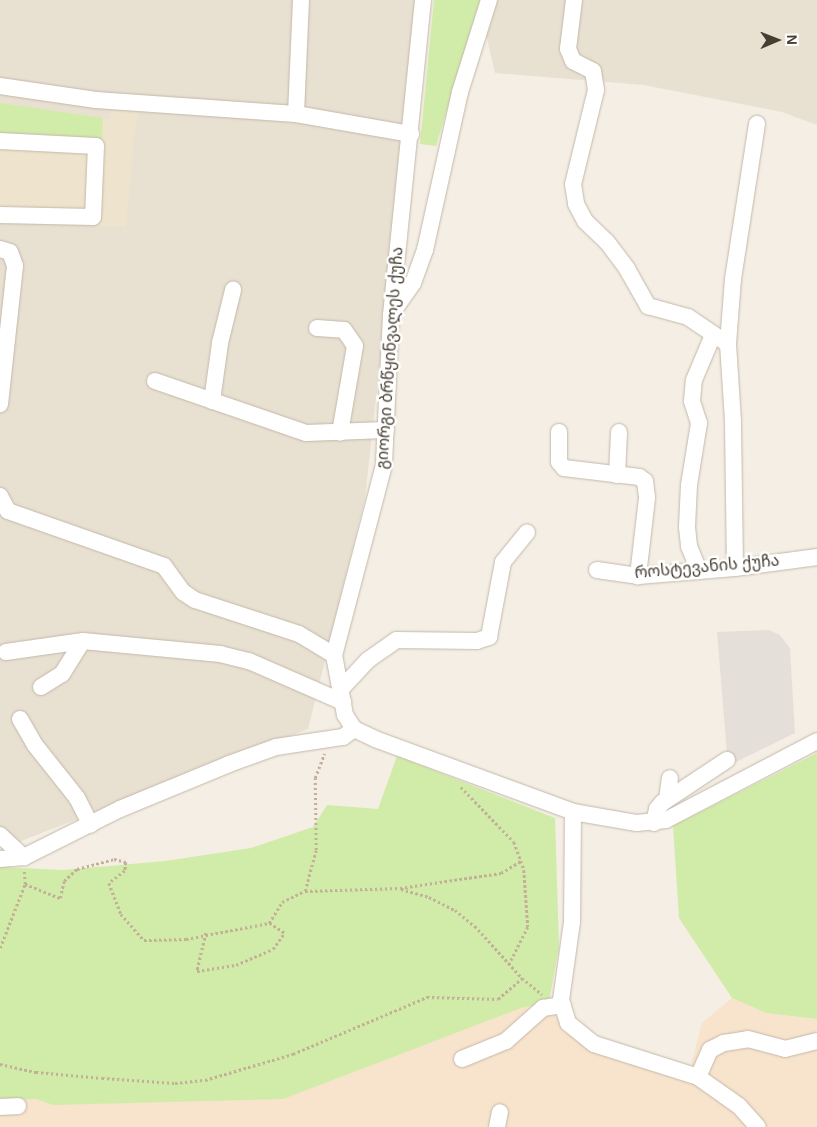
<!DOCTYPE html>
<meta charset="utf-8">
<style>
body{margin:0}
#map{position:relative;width:817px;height:1127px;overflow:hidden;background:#f4eee4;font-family:Helvetica,"Noto Sans Georgian",sans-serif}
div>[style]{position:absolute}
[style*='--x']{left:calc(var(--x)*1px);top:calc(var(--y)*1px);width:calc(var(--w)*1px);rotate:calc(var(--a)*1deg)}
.residential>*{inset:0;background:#e8e0d1}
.commercial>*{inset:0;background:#f8e3cc}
.industrial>*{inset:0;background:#e5dfd9}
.education>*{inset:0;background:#eee3cc}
.green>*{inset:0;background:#d1eca8}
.path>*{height:2.5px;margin-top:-1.25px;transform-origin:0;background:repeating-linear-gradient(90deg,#c3b096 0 2.5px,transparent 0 5px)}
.roads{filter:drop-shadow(0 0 1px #c3b8a9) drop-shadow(0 0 1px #c3b8a9)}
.minor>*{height:16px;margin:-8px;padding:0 8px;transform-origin:8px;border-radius:8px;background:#fff}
span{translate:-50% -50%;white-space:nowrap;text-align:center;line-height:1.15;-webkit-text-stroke:5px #fff;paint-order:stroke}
.street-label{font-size:16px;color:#463e33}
.north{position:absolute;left:752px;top:15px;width:50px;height:50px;-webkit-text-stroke:4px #fff;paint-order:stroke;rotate:89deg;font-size:14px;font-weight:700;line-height:20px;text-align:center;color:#463e33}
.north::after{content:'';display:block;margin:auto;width:18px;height:22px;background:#463e33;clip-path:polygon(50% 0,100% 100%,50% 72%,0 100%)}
</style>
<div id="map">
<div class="residential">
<div style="clip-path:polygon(0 0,420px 0,365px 498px,308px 729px,16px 843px,0 835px)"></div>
<div style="clip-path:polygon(490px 0,817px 0,817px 125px,782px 112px,644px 85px,495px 73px,483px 21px)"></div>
</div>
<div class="commercial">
<div style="clip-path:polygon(732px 998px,766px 1013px,817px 1019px,817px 1127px,766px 1127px,691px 1065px,702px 1023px)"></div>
<div style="clip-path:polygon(549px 1002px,564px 1032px,611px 1053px,698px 1083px,744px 1119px,748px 1127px,0 1127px,0 1101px,36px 1099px,53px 1105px)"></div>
</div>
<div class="industrial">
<div style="clip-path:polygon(769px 630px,780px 635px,790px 648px,795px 733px,728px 766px,717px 632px)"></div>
</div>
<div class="education">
<div style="clip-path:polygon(0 103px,110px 119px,112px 109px,135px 111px,138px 116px,135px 127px,126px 227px,0 221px)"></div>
</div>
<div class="green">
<div style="clip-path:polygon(434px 0,480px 0,436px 146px,420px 144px)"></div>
<div style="clip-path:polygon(0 103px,103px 118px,102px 140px,0 136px)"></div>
<div style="clip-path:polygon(817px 753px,817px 1019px,766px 1013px,732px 998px,679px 918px,673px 826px)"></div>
<div style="clip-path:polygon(397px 756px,555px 818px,559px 946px,549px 1002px,521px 1008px,283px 1099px,53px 1105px,36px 1099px,0 1101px,0 867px,64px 870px,165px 861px,251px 848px,313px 827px,327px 805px,378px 809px)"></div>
</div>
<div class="path">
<div style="--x:461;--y:787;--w:76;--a:46.1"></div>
<div style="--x:514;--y:842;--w:30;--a:70"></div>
<div style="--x:524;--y:870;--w:57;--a:86"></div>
<div style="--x:528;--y:927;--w:42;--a:116.6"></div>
<div style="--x:25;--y:884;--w:38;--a:22"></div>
<div style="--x:60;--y:898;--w:17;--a:-77"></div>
<div style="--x:64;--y:881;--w:18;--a:-43"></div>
<div style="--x:77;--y:869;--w:38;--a:-15"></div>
<div style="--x:114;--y:859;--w:12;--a:14"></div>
<div style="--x:126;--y:862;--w:9;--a:96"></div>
<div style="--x:125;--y:871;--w:20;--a:143"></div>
<div style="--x:109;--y:883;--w:33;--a:69"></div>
<div style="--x:121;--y:914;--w:35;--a:49"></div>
<div style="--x:144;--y:940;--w:42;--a:-1.4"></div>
<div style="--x:186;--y:939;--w:85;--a:-10.9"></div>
<div style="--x:269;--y:923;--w:25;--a:-58"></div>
<div style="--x:282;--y:902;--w:25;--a:-26"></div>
<div style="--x:305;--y:891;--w:95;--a:-1.8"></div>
<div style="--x:400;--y:888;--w:102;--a:-8.4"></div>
<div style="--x:501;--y:873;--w:23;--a:-31"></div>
<div style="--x:401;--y:889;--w:29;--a:16"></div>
<div style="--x:429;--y:897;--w:29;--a:27"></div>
<div style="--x:455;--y:910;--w:26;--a:39"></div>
<div style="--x:475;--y:926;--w:70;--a:47.9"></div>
<div style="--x:522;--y:978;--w:26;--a:39"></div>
<div style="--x:305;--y:891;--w:42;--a:-75"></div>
<div style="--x:316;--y:850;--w:72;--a:-90.8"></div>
<div style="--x:315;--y:778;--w:26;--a:-69"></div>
<div style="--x:206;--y:933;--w:39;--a:103"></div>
<div style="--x:197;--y:971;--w:39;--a:-9"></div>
<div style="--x:236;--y:965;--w:40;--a:-23.4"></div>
<div style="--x:273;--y:949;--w:19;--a:-55"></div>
<div style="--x:284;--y:933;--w:18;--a:-146"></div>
<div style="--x:0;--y:948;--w:69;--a:-68.7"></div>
<div style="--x:25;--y:884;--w:13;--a:-94"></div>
<div style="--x:0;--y:1064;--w:37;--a:13"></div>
<div style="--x:36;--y:1072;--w:66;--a:5.2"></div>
<div style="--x:102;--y:1078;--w:73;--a:3.9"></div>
<div style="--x:175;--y:1083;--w:30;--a:-6"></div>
<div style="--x:205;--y:1080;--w:92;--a:-16.5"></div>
<div style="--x:293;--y:1054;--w:146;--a:-23"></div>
<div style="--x:427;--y:997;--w:71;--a:1.6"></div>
<div style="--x:498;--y:999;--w:32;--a:-41"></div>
</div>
<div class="roads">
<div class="minor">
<div style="--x:423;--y:0;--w:317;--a:95.8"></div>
<div style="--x:391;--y:315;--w:150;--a:92.7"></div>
<div style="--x:384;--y:465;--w:196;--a:104.7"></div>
<div style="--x:334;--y:655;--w:61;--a:79.6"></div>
<div style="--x:345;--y:715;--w:17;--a:57"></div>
<div style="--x:354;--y:729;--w:23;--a:25"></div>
<div style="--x:375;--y:739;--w:211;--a:20.2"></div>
<div style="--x:573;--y:812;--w:110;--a:90.5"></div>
<div style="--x:572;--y:922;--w:79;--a:98"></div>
<div style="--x:561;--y:1000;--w:24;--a:73"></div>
<div style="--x:568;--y:1023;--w:33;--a:39"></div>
<div style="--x:594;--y:1044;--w:109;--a:17.6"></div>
<div style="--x:698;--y:1077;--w:50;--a:35.3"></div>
<div style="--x:739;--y:1106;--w:28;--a:48"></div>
<div style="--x:574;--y:0;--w:49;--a:97"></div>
<div style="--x:568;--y:49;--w:13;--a:67"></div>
<div style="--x:573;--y:61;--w:22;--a:27"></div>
<div style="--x:593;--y:71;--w:19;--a:81"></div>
<div style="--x:596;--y:90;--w:97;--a:103.7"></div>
<div style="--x:573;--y:184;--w:20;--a:81"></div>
<div style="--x:576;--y:204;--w:19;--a:62"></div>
<div style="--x:585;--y:221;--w:30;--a:44"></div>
<div style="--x:607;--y:242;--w:34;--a:53"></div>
<div style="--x:627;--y:269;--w:43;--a:60.4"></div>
<div style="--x:648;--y:306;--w:41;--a:15.4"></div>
<div style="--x:688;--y:317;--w:48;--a:34"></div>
<div style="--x:0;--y:86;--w:97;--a:8.3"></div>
<div style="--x:96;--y:100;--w:200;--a:4"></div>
<div style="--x:296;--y:114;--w:117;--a:9.9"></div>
<div style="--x:296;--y:114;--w:114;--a:-87.5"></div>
<div style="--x:0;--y:141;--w:96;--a:3"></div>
<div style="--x:96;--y:146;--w:71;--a:92.4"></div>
<div style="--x:93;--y:217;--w:93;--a:-178.8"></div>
<div style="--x:0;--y:249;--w:10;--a:17"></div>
<div style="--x:10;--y:252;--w:15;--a:70"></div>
<div style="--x:15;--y:266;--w:139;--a:96.2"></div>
<div style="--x:392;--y:313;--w:37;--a:-55"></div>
<div style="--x:413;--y:283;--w:35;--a:-70"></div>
<div style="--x:425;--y:250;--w:162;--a:-77.5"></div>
<div style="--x:460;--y:92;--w:96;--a:-72.5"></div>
<div style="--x:317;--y:328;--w:27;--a:4"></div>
<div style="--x:344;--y:330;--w:19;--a:55"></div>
<div style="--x:355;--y:346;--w:88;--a:99.8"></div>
<div style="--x:155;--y:381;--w:160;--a:19"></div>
<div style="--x:306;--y:433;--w:80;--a:-2.1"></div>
<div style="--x:212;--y:401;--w:59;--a:-82.1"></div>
<div style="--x:220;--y:343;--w:55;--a:-76.2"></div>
<div style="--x:559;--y:432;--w:30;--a:90"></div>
<div style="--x:559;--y:462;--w:8;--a:50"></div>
<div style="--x:564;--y:468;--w:76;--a:6.8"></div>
<div style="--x:639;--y:477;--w:7;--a:34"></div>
<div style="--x:645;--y:481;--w:17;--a:83"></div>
<div style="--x:647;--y:498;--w:79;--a:96.6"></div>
<div style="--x:617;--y:475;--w:43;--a:-87.3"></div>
<div style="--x:0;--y:496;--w:17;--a:62"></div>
<div style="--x:8;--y:511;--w:165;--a:19.4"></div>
<div style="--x:164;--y:566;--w:32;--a:54"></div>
<div style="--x:183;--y:592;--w:14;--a:34"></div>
<div style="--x:195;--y:600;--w:109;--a:18.1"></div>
<div style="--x:299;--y:634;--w:41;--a:31"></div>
<div style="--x:735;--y:568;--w:147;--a:-90.8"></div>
<div style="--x:733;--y:421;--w:77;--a:-93.7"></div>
<div style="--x:728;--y:344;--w:65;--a:-85.6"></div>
<div style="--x:733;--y:279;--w:157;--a:-81.2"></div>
<div style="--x:597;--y:570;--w:41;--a:8.3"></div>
<div style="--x:638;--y:576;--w:97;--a:-4.7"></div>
<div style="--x:735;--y:568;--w:83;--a:-7.6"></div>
<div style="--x:699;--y:571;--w:27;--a:-112"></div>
<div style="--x:689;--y:546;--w:19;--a:-96"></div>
<div style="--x:687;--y:527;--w:42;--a:-87.3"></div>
<div style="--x:689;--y:485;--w:63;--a:-80.8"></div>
<div style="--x:699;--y:423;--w:23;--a:-108"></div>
<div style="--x:692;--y:401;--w:21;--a:-85"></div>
<div style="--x:694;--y:380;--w:49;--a:-67.1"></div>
<div style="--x:6;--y:652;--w:78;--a:-8.1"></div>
<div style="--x:83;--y:641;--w:138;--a:5.4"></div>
<div style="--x:220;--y:654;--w:30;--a:14"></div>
<div style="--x:249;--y:661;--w:103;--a:23.6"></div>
<div style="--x:41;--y:687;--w:25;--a:-32"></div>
<div style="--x:62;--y:674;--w:39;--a:-58"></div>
<div style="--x:340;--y:690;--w:41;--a:-47"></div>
<div style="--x:368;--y:660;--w:35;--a:-35"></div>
<div style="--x:397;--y:640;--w:80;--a:0.7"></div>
<div style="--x:477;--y:641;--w:13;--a:-18"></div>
<div style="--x:489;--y:637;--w:76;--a:-79.4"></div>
<div style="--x:503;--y:562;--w:38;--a:-51"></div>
<div style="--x:20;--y:719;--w:30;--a:60"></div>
<div style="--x:35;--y:745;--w:68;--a:51.6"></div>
<div style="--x:77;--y:798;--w:30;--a:63"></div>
<div style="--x:667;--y:799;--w:21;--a:-82"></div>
<div style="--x:573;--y:812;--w:65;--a:9.8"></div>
<div style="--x:637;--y:823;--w:29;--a:-6"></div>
<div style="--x:666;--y:820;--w:170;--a:-27.6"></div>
<div style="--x:654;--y:823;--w:14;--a:-78"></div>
<div style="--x:657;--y:809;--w:8;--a:-50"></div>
<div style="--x:662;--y:803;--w:78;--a:-33.5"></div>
<div style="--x:0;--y:835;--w:33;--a:43"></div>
<div style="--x:0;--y:859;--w:24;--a:-5"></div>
<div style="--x:24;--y:857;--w:107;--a:-26.6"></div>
<div style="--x:120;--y:809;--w:118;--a:-22.4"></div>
<div style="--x:229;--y:764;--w:50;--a:-19.9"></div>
<div style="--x:276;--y:747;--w:68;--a:-8.5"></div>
<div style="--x:343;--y:737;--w:14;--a:-36"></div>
<div style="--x:462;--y:1059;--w:48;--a:-22.2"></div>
<div style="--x:506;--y:1041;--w:50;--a:-41.7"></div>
<div style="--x:543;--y:1008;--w:20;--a:-9"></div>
<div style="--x:698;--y:1077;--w:30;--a:-66"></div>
<div style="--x:710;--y:1050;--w:16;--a:-27"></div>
<div style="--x:724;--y:1043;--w:24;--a:-9"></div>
<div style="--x:748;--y:1039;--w:38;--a:15"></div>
<div style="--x:785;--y:1049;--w:33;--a:-14"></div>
<div style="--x:0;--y:1107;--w:18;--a:-3"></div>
<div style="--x:497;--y:1127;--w:15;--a:-79"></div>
</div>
</div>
<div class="street-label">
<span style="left:390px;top:358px;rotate:-86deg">გიორგი ბრწყინვალეს ქუჩა</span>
<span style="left:707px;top:567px;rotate:-5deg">როსტევანის ქუჩა</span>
</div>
<div class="north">N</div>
</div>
